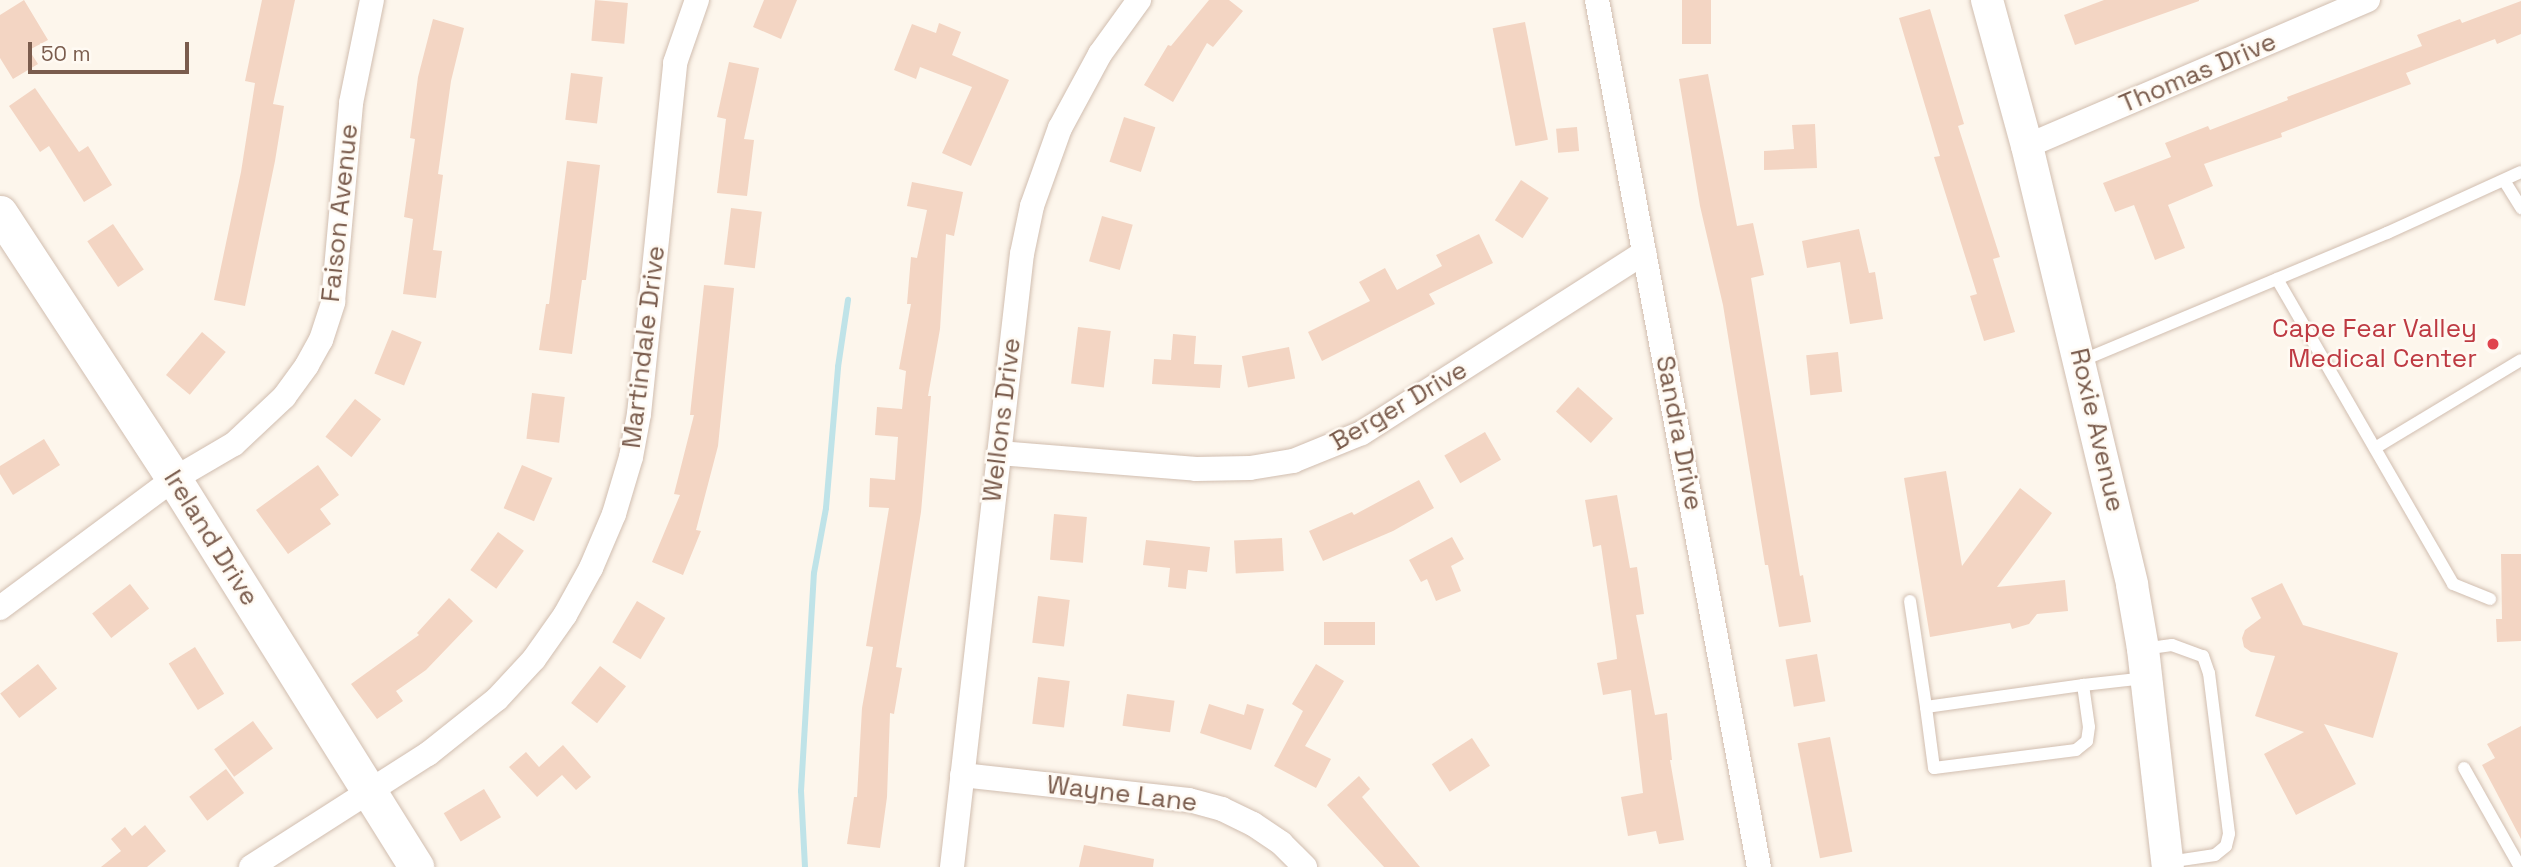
<!DOCTYPE html>
<style>
body{margin:0}
#map{position:relative;width:2521px;height:867px;overflow:hidden;background:#fdf6ec;font-family:"Space Grotesk",sans-serif}
div>[style]{position:absolute}
[style*='--x']{left:calc(var(--x)*1px);top:calc(var(--y)*1px);width:calc(var(--w)*1px);rotate:calc(var(--a)*1deg)}
.stream>*{height:6px;margin:-3px;padding:0 3px;transform-origin:3px;border-radius:3px;background:#bfe3e8}
.building>*{inset:0;background:#f3d5c3;transform-origin:0 0}
.roads{filter:drop-shadow(0 0 2px #d1beb0) drop-shadow(0 0 2px #d1beb0)}
.service>*{height:12px;margin:-6px;padding:0 6px;transform-origin:6px;border-radius:6px;background:#fff}
.minor>*{height:24px;margin:-12px;padding:0 12px;transform-origin:12px;border-radius:12px;background:#fff}
.tertiary>*{height:32px;margin:-16px;padding:0 16px;transform-origin:16px;border-radius:16px;background:#fff}
.secondary>*{height:35px;margin:-17.5px;padding:0 17.5px;transform-origin:17.5px;border-radius:17.5px;background:#fff}
.dots>*{width:19px;height:19px;translate:-50% -50%;box-sizing:border-box;border:4px solid #fffaf3;border-radius:50%}
span{translate:-50% -50%;white-space:nowrap;text-align:center;line-height:1.15;-webkit-text-stroke:5px #fffaf3;paint-order:stroke}
.street-label{font-size:26px;color:#7a5c4d}
.health-label{font-size:26px;color:#be3a42}
.right{translate:-100% -50%;text-align:right}
.scale{position:absolute;left:28px;top:42px;width:161px;height:32px;box-sizing:border-box;border:4px solid #7a5c4d;border-top:0;padding-left:9px;font-size:21px;line-height:24px;white-space:nowrap;color:#7a5c4d;-webkit-text-stroke:5px #fffaf3;paint-order:stroke}
</style>
<div id="map">
<div class="stream">
<div style="--x:805;--y:867;--w:76;--a:-93"></div>
<div style="--x:801;--y:791;--w:218;--a:-86.6"></div>
<div style="--x:814;--y:573;--w:66;--a:-79.5"></div>
<div style="--x:826;--y:508;--w:142;--a:-85.1"></div>
<div style="--x:838;--y:367;--w:68;--a:-81.5"></div>
</div>
<div class="building">
<div style="clip-path:polygon(24px 0,48px 40px,29px 50px,38px 64px,13px 79px,0 58px,0 15px)"></div>
<div style="clip-path:polygon(262px 0,295px 0,273px 104px,284px 106px,275px 161px,245px 306px,214px 300px,241px 172px,255px 83px,245px 81px)"></div>
<div style="left:595px;top:0;width:33px;height:41px;rotate:5deg"></div>
<div style="clip-path:polygon(764px 0,797px 0,781px 39px,753px 27px)"></div>
<div style="clip-path:polygon(1209px 0,1229px 0,1243px 11px,1213px 47px,1207px 43px,1173px 102px,1144px 85px,1168px 45px,1171px 46px)"></div>
<div style="left:1682px;top:0;width:29px;height:44px"></div>
<div style="clip-path:polygon(2104px 0,2199px 0,2199px 1px,2075px 45px,2064px 15px)"></div>
<div style="clip-path:polygon(2521px 1px,2521px 34px,2497px 44px,2495px 39px,2406px 73px,2411px 84px,2281px 133px,2282px 137px,2204px 164px,2213px 186px,2168px 205px,2185px 248px,2155px 260px,2134px 205px,2115px 212px,2103px 183px,2171px 157px,2165px 143px,2208px 126px,2210px 130px,2288px 100px,2287px 97px,2422px 46px,2417px 35px,2460px 19px,2462px 23px)"></div>
<div style="clip-path:polygon(1930px 9px,1964px 124px,1958px 126px,2000px 257px,1993px 259px,2015px 332px,1984px 341px,1970px 296px,1977px 294px,1934px 157px,1940px 156px,1899px 18px)"></div>
<div style="clip-path:polygon(433px 19px,464px 28px,451px 81px,438px 174px,443px 175px,433px 250px,442px 251px,436px 298px,403px 294px,413px 219px,404px 217px,415px 139px,410px 138px,418px 77px)"></div>
<div style="left:1525px;top:22px;width:120px;height:33px;rotate:79deg"></div>
<div style="clip-path:polygon(939px 23px,961px 32px,952px 55px,1009px 80px,971px 166px,942px 153px,972px 87px,920px 67px,916px 79px,894px 70px,912px 24px,936px 33px)"></div>
<div style="clip-path:polygon(729px 62px,759px 68px,744px 139px,754px 140px,747px 196px,717px 193px,726px 119px,717px 117px)"></div>
<div style="left:571px;top:73px;width:32px;height:47px;rotate:7deg"></div>
<div style="clip-path:polygon(1708px 74px,1737px 226px,1753px 223px,1764px 275px,1751px 278px,1800px 576px,1803px 575px,1811px 622px,1779px 627px,1768px 565px,1765px 565px,1723px 305px,1700px 206px,1679px 79px)"></div>
<div style="clip-path:polygon(35px 88px,79px 152px,88px 146px,112px 185px,84px 202px,49px 146px,40px 152px,9px 106px)"></div>
<div style="left:1124px;top:117px;width:33px;height:47px;rotate:18deg"></div>
<div style="clip-path:polygon(1815px 124px,1817px 168px,1764px 170px,1764px 151px,1794px 149px,1792px 125px)"></div>
<div style="left:1577px;top:127px;width:24px;height:21px;rotate:85deg"></div>
<div style="clip-path:polygon(567px 161px,600px 165px,586px 280px,582px 280px,572px 354px,539px 350px,546px 304px,549px 304px)"></div>
<div style="left:1521px;top:180px;width:33px;height:48px;rotate:33deg"></div>
<div style="clip-path:polygon(912px 182px,963px 192px,954px 236px,946px 234px,940px 329px,928px 396px,931px 396px,921px 512px,896px 667px,902px 668px,894px 714px,890px 713px,887px 797px,880px 848px,847px 844px,854px 797px,857px 797px,862px 708px,873px 647px,866px 646px,889px 508px,869px 507px,870px 478px,895px 480px,898px 437px,875px 435px,877px 407px,902px 409px,906px 371px,899px 369px,911px 304px,907px 304px,911px 257px,917px 258px,927px 210px,907px 206px)"></div>
<div style="left:731px;top:208px;width:31px;height:57px;rotate:7deg"></div>
<div style="left:1102px;top:216px;width:32px;height:47px;rotate:16deg"></div>
<div style="left:113px;top:224px;width:55px;height:31px;rotate:56deg"></div>
<div style="clip-path:polygon(1859px 229px,1869px 273px,1875px 272px,1883px 319px,1850px 324px,1840px 262px,1807px 268px,1802px 241px)"></div>
<div style="clip-path:polygon(1479px 234px,1493px 263px,1429px 294px,1435px 304px,1322px 361px,1308px 332px,1370px 301px,1359px 282px,1385px 268px,1397px 290px,1442px 266px,1436px 255px)"></div>
<div style="clip-path:polygon(704px 285px,734px 288px,718px 446px,696px 530px,701px 531px,683px 575px,652px 562px,680px 495px,674px 494px,694px 415px,690px 415px)"></div>
<div style="left:1078px;top:327px;width:33px;height:57px;rotate:7deg"></div>
<div style="left:392px;top:330px;width:32px;height:47px;rotate:22deg"></div>
<div style="left:202px;top:332px;width:31px;height:56px;rotate:40deg"></div>
<div style="clip-path:polygon(1173px 334px,1196px 336px,1194px 364px,1222px 365px,1220px 388px,1152px 384px,1154px 359px,1171px 360px)"></div>
<div style="left:1289px;top:347px;width:32px;height:48px;rotate:79deg"></div>
<div style="left:1838px;top:352px;width:40px;height:32px;rotate:84deg"></div>
<div style="left:1578px;top:387px;width:47px;height:33px;rotate:42deg"></div>
<div style="left:532px;top:393px;width:33px;height:46px;rotate:7deg"></div>
<div style="left:355px;top:399px;width:33px;height:48px;rotate:38deg"></div>
<div style="left:1485px;top:432px;width:32px;height:47px;rotate:60deg"></div>
<div style="clip-path:polygon(44px 439px,60px 465px,13px 495px,0 474px,0 466px)"></div>
<div style="clip-path:polygon(318px 465px,339px 495px,320px 509px,331px 524px,288px 554px,256px 510px)"></div>
<div style="left:522px;top:465px;width:33px;height:47px;rotate:23deg"></div>
<div style="clip-path:polygon(1946px 471px,1962px 566px,2020px 488px,2052px 513px,1997px 587px,2065px 580px,2068px 611px,2037px 614px,2029px 624px,2012px 629px,2010px 623px,1930px 637px,1904px 478px)"></div>
<div style="clip-path:polygon(1419px 480px,1434px 508px,1393px 531px,1323px 561px,1309px 531px,1352px 512px,1354px 515px)"></div>
<div style="clip-path:polygon(1617px 495px,1630px 568px,1637px 567px,1644px 614px,1636px 615px,1655px 715px,1667px 713px,1672px 760px,1670px 760px,1684px 840px,1659px 844px,1656px 831px,1628px 836px,1621px 797px,1643px 793px,1631px 690px,1603px 695px,1597px 663px,1617px 659px,1616px 649px,1601px 545px,1593px 547px,1585px 500px)"></div>
<div style="left:1054px;top:514px;width:33px;height:46px;rotate:5deg"></div>
<div style="left:498px;top:532px;width:32px;height:47px;rotate:36deg"></div>
<div style="clip-path:polygon(1452px 537px,1464px 559px,1451px 566px,1461px 591px,1436px 601px,1427px 579px,1421px 582px,1409px 560px)"></div>
<div style="left:1282px;top:538px;width:33px;height:48px;rotate:87deg"></div>
<div style="clip-path:polygon(1146px 540px,1210px 547px,1207px 572px,1188px 570px,1186px 589px,1168px 587px,1170px 568px,1143px 565px)"></div>
<div style="clip-path:polygon(2501px 554px,2521px 554px,2521px 641px,2497px 642px,2496px 619px,2502px 619px)"></div>
<div style="clip-path:polygon(2282px 583px,2303px 625px,2398px 653px,2373px 738px,2324px 724px,2356px 784px,2296px 815px,2264px 754px,2304px 732px,2255px 716px,2275px 656px,2251px 652px,2244px 647px,2242px 638px,2245px 630px,2261px 618px,2251px 598px)"></div>
<div style="left:130px;top:584px;width:31px;height:48px;rotate:52deg"></div>
<div style="left:1038px;top:596px;width:32px;height:47px;rotate:7deg"></div>
<div style="clip-path:polygon(449px 598px,473px 621px,426px 670px,396px 691px,403px 701px,377px 719px,351px 684px,419px 635px,417px 633px)"></div>
<div style="left:637px;top:601px;width:33px;height:48px;rotate:31deg"></div>
<div style="left:1324px;top:622px;width:51px;height:23px"></div>
<div style="left:195px;top:647px;width:55px;height:31px;rotate:58deg"></div>
<div style="left:1817px;top:654px;width:48px;height:32px;rotate:80deg"></div>
<div style="left:38px;top:664px;width:31px;height:48px;rotate:52deg"></div>
<div style="clip-path:polygon(1316px 664px,1344px 681px,1305px 746px,1331px 759px,1316px 788px,1274px 766px,1303px 711px,1292px 704px)"></div>
<div style="left:600px;top:666px;width:33px;height:47px;rotate:38deg"></div>
<div style="left:1038px;top:677px;width:32px;height:47px;rotate:7deg"></div>
<div style="left:1127px;top:694px;width:48px;height:32px;rotate:8deg"></div>
<div style="clip-path:polygon(1209px 704px,1244px 715px,1247px 704px,1264px 709px,1251px 750px,1200px 733px)"></div>
<div style="left:253px;top:721px;width:34px;height:48px;rotate:54deg"></div>
<div style="clip-path:polygon(2521px 726px,2521px 839px,2482px 765px,2495px 758px,2487px 744px)"></div>
<div style="left:1830px;top:737px;width:117px;height:33px;rotate:79deg"></div>
<div style="left:1472px;top:738px;width:33px;height:48px;rotate:57deg"></div>
<div style="clip-path:polygon(563px 745px,591px 777px,576px 790px,562px 775px,537px 797px,509px 767px,526px 752px,539px 767px)"></div>
<div style="left:226px;top:769px;width:30px;height:46px;rotate:53deg"></div>
<div style="clip-path:polygon(1359px 776px,1370px 789px,1362px 797px,1420px 867px,1384px 867px,1327px 805px)"></div>
<div style="left:484px;top:789px;width:33px;height:47px;rotate:59deg"></div>
<div style="clip-path:polygon(145px 825px,166px 851px,147px 867px,101px 867px,121px 851px,111px 839px,125px 827px,132px 836px)"></div>
<div style="clip-path:polygon(1084px 845px,1154px 859px,1153px 867px,1079px 867px)"></div>
</div>
<div class="roads">
<div class="service">
<div style="--x:2505;--y:182;--w:31;--a:58"></div>
<div style="--x:2277;--y:279;--w:352;--a:60"></div>
<div style="--x:2453;--y:584;--w:40;--a:22"></div>
<div style="--x:2081;--y:361;--w:332;--a:-22.7"></div>
<div style="--x:2387;--y:233;--w:147;--a:-24.5"></div>
<div style="--x:2375;--y:448;--w:170;--a:-31.1"></div>
<div style="--x:1910;--y:601;--w:107;--a:81.4"></div>
<div style="--x:2143;--y:649;--w:29;--a:-8"></div>
<div style="--x:2172;--y:645;--w:33;--a:20"></div>
<div style="--x:2203;--y:656;--w:18;--a:71"></div>
<div style="--x:2209;--y:673;--w:162;--a:82.9"></div>
<div style="--x:2229;--y:834;--w:12;--a:104"></div>
<div style="--x:2226;--y:846;--w:14;--a:141"></div>
<div style="--x:2215;--y:855;--w:48;--a:171.5"></div>
<div style="--x:2083;--y:685;--w:42;--a:81.9"></div>
<div style="--x:2089;--y:727;--w:14;--a:98"></div>
<div style="--x:2087;--y:741;--w:14;--a:141"></div>
<div style="--x:2076;--y:750;--w:143;--a:172.8"></div>
<div style="--x:1934;--y:768;--w:62;--a:-97.5"></div>
<div style="--x:1926;--y:707;--w:159;--a:-8"></div>
<div style="--x:2083;--y:685;--w:62;--a:-6.4"></div>
<div style="--x:2464;--y:768;--w:114;--a:60.5"></div>
</div>
<div class="minor">
<div style="--x:1597;--y:0;--w:882;--a:79.42"></div>
<div style="--x:2027;--y:146;--w:371;--a:-23.2"></div>
<div style="--x:999;--y:453;--w:198;--a:4.6"></div>
<div style="--x:1196;--y:469;--w:54;--a:-1.1"></div>
<div style="--x:1250;--y:468;--w:44;--a:-9.2"></div>
<div style="--x:1293;--y:461;--w:74;--a:-22.1"></div>
<div style="--x:1362;--y:433;--w:335;--a:-32.6"></div>
<div style="--x:0;--y:608;--w:217;--a:-36.6"></div>
<div style="--x:174;--y:479;--w:69;--a:-30.3"></div>
<div style="--x:234;--y:444;--w:69;--a:-43.2"></div>
<div style="--x:284;--y:397;--w:39;--a:-54"></div>
<div style="--x:307;--y:365;--w:29;--a:-61"></div>
<div style="--x:321;--y:340;--w:40;--a:-72"></div>
<div style="--x:333;--y:302;--w:200;--a:-84.8"></div>
<div style="--x:351;--y:103;--w:105;--a:-78.5"></div>
<div style="--x:962;--y:775;--w:228;--a:6.3"></div>
<div style="--x:1189;--y:800;--w:34;--a:15"></div>
<div style="--x:1222;--y:809;--w:34;--a:26"></div>
<div style="--x:1253;--y:824;--w:34;--a:34"></div>
<div style="--x:1281;--y:843;--w:34;--a:45"></div>
<div style="--x:251;--y:867;--w:210;--a:-32.6"></div>
<div style="--x:428;--y:754;--w:88;--a:-38.6"></div>
<div style="--x:497;--y:699;--w:54;--a:-47.2"></div>
<div style="--x:534;--y:659;--w:54;--a:-54.8"></div>
<div style="--x:565;--y:615;--w:54;--a:-61"></div>
<div style="--x:591;--y:568;--w:59;--a:-66.9"></div>
<div style="--x:614;--y:514;--w:59;--a:-73.4"></div>
<div style="--x:631;--y:457;--w:44;--a:-79.5"></div>
<div style="--x:639;--y:414;--w:353;--a:-84.1"></div>
<div style="--x:675;--y:63;--w:67;--a:-70.8"></div>
<div style="--x:952;--y:867;--w:617;--a:-83.49"></div>
<div style="--x:1022;--y:254;--w:49;--a:-78.2"></div>
<div style="--x:1032;--y:206;--w:83;--a:-70.3"></div>
<div style="--x:1060;--y:128;--w:84;--a:-61.6"></div>
<div style="--x:1100;--y:54;--w:67;--a:-54.2"></div>
</div>
<div class="tertiary">
<div style="--x:1987;--y:0;--w:151;--a:74.7"></div>
<div style="--x:2027;--y:146;--w:451;--a:76.5"></div>
<div style="--x:2132;--y:585;--w:65;--a:80.2"></div>
<div style="--x:2143;--y:649;--w:219;--a:83.5"></div>
</div>
<div class="secondary">
<div style="--x:0;--y:213;--w:318;--a:56.8"></div>
<div style="--x:174;--y:479;--w:457;--a:58"></div>
</div>
</div>
<div class="dots">
<div style="left:2493px;top:344px;background:#e0444e"></div>
</div>
<div class="street-label">
<span style="left:2198px;top:73px;rotate:-23deg">Thomas Drive</span>
<span style="left:340px;top:213px;rotate:-84deg">Faison Avenue</span>
<span style="left:644px;top:347px;rotate:-83deg">Martindale Drive</span>
<span style="left:1399px;top:406px;rotate:-30deg">Berger Drive</span>
<span style="left:1002px;top:420px;rotate:-83deg">Wellons Drive</span>
<span style="left:2097px;top:430px;rotate:77deg">Roxie Avenue</span>
<span style="left:1679px;top:433px;rotate:79deg">Sandra Drive</span>
<span style="left:211px;top:538px;rotate:58deg">Ireland Drive</span>
<span style="left:1122px;top:794px;rotate:7deg">Wayne Lane</span>
</div>
<div class="health-label">
<span class="right" style="left:2477px;top:344px">Cape Fear Valley<br>Medical Center</span>
</div>
<div class="scale">50 m</div>
</div>
